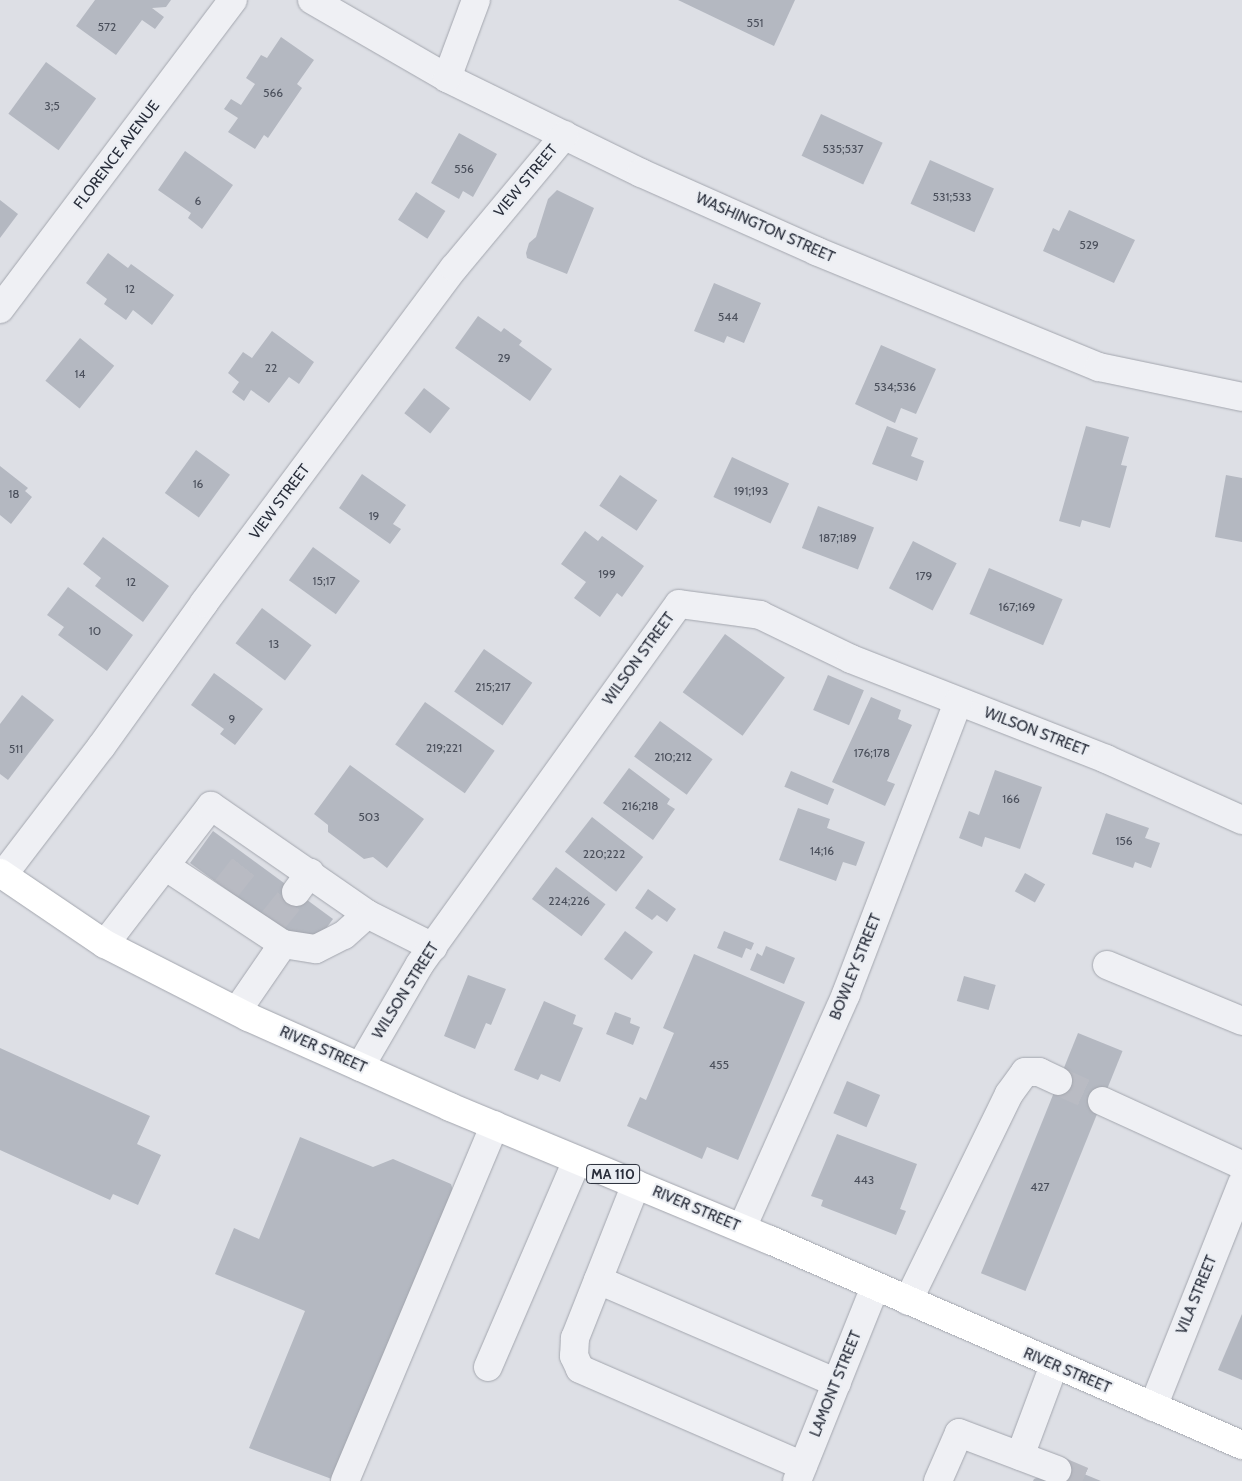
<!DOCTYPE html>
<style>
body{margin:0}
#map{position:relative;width:1242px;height:1481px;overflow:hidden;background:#dddfe5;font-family:Cabin,sans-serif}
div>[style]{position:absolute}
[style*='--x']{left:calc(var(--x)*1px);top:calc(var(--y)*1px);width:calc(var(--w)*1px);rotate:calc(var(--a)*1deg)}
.building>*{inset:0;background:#b4b8c1;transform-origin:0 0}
.minor-tunnel>*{height:28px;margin-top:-14px;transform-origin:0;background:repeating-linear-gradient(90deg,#b9bbc3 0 28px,transparent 0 42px)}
.roads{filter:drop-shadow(0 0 1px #a3a6ae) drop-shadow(0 0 1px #a3a6ae)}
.minor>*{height:28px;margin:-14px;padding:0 14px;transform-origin:14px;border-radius:14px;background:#eff0f4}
.major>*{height:28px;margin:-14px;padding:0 14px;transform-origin:14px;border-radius:14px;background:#fff}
span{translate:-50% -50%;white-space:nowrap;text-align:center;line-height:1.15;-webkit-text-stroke:4px #ebeef3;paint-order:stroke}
.number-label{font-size:12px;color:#4b505c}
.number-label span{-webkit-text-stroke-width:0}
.shield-label span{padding:1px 4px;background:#ebeef3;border:1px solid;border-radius:4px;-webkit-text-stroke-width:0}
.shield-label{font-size:14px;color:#282d3a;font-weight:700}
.street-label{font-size:15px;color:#282d3a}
</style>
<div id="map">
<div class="building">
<div style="clip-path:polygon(95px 0,171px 0,166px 7px,152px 8px,164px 17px,155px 29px,142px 20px,116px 55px,76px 26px)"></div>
<div style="clip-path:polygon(678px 0,795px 0,774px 46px)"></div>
<div style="clip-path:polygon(281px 37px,314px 60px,297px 84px,302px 88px,268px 138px,264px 135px,255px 149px,228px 132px,238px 118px,224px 109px,231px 99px,241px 105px,255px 84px,246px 78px,261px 55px,267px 58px)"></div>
<div style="left:46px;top:62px;width:62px;height:64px;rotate:36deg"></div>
<div style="left:821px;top:114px;width:68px;height:46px;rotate:25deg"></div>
<div style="clip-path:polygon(459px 133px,497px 154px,473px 197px,463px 191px,459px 199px,431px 183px)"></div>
<div style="clip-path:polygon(185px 151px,233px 185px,202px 229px,188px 218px,191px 213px,158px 190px)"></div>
<div style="left:930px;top:160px;width:70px;height:48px;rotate:24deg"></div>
<div style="clip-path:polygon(557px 190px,594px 208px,567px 274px,527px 258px,526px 253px,529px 243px,536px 237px,548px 199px)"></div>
<div style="left:416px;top:192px;width:35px;height:33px;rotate:33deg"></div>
<div style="clip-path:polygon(0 200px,18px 214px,0 238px)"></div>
<div style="clip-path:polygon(1069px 210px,1135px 240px,1114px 283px,1043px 251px,1053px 228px,1059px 231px)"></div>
<div style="clip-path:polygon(108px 253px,128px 268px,131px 264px,174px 295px,152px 325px,133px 310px,126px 320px,104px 304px,107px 299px,86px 283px)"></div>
<div style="clip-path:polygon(714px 283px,761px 303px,744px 343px,727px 336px,724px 343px,694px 331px)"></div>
<div style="clip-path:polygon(478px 316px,501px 332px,504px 328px,522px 341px,519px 345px,552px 369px,530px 401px,455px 348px)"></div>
<div style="clip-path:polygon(272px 331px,314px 362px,299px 384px,289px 377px,269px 403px,251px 390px,244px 401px,232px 392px,239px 382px,228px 373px,243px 352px,252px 358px)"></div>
<div style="left:80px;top:338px;width:44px;height:55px;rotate:39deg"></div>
<div style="clip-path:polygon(881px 345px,936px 369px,916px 414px,901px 408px,895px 423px,855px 404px)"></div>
<div style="left:424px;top:388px;width:33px;height:32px;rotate:38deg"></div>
<div style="clip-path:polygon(887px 426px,918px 438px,911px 456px,924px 461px,917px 481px,872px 464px)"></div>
<div style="clip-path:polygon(1086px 426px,1129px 437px,1121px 465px,1127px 466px,1110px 528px,1082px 520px,1080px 527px,1059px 521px)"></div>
<div style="left:196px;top:450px;width:42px;height:53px;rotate:36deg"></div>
<div style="left:732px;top:457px;width:63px;height:44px;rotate:25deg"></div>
<div style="clip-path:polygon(0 466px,28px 488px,25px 491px,32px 497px,11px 524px,0 515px)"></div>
<div style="clip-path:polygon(362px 474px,406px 505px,393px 524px,401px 529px,390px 544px,339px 508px)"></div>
<div style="left:620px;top:475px;width:45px;height:37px;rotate:34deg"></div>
<div style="clip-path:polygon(1226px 475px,1242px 478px,1242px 542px,1215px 537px)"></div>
<div style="left:818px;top:506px;width:60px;height:45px;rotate:21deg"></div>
<div style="clip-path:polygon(585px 531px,598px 541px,602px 536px,644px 566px,622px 597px,617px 593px,600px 617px,574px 598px,586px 582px,561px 564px)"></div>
<div style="clip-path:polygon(103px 537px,169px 586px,143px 622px,95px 586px,101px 578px,83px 564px)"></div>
<div style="left:913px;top:541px;width:49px;height:53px;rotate:27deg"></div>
<div style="left:313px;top:547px;width:58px;height:41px;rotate:36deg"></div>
<div style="left:989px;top:568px;width:80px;height:50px;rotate:23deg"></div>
<div style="clip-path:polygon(68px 587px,133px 635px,107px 671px,58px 635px,64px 627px,47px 615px)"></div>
<div style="left:262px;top:608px;width:62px;height:44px;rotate:37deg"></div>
<div style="left:725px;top:634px;width:74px;height:72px;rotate:36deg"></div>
<div style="left:484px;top:649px;width:59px;height:52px;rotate:35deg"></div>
<div style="clip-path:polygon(214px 673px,263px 709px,235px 745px,220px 734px,224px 729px,191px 705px)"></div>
<div style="left:828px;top:675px;width:39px;height:38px;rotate:23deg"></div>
<div style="clip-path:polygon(22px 695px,54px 720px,8px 780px,0 774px,0 724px)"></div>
<div style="clip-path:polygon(871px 697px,901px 710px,898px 719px,912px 725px,887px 781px,895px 784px,885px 806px,832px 782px)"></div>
<div style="left:425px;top:702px;width:85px;height:52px;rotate:35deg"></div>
<div style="left:660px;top:721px;width:65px;height:44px;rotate:36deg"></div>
<div style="clip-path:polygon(350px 765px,424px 819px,387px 868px,373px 857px,364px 859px,328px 832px,328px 825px,314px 814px)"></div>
<div style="clip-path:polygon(629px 768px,670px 799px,667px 804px,675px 809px,653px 840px,603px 803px)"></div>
<div style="clip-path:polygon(995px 770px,1042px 787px,1020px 849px,985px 837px,982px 847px,959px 838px,969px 811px,979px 815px)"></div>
<div style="left:791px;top:771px;width:47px;height:17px;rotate:23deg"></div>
<div style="clip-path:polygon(798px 808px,830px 819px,827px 828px,865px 842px,856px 866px,843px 862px,836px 881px,779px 860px)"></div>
<div style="clip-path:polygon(1106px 813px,1149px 828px,1145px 838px,1160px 843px,1151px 868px,1135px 862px,1133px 868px,1092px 854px)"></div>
<div style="left:592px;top:817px;width:65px;height:44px;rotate:38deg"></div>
<div style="clip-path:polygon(213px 831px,333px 919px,316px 942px,278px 927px,190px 863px)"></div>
<div style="left:556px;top:867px;width:62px;height:40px;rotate:37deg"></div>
<div style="left:1025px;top:873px;width:23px;height:21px;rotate:29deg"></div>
<div style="clip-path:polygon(648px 889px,676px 909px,667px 922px,657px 915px,652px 920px,635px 908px)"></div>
<div style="left:625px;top:931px;width:35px;height:35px;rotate:37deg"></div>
<div style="clip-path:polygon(724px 931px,754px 943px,751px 950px,746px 948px,742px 958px,717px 948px)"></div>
<div style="clip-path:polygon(766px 946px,795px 958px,784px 984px,750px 970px,757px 953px,762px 956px)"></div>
<div style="clip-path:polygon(694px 954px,805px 1002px,738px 1160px,707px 1147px,702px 1159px,627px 1126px,640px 1097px,646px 1100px,674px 1033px,663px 1028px)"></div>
<div style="clip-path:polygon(468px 975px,506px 989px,491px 1025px,486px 1023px,475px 1049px,444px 1036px)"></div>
<div style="left:964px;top:976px;width:33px;height:26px;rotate:16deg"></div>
<div style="clip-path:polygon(544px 1001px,576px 1015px,573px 1024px,583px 1028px,560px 1082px,541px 1074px,538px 1080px,514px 1070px)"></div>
<div style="clip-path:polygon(615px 1012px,631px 1018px,630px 1023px,640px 1027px,633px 1045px,606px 1034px)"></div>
<div style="left:1078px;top:1033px;width:48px;height:259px;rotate:22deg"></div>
<div style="clip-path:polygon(0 1048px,150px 1116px,137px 1144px,161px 1155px,138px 1205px,113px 1194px,110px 1200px,0 1150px)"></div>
<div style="left:847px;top:1081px;width:36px;height:35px;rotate:23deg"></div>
<div style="clip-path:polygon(837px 1134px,917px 1164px,900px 1209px,906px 1211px,896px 1235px,821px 1206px,823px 1200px,811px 1196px)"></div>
<div style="clip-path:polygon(300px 1137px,373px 1167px,393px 1159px,451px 1184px,458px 1205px,337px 1481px,249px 1448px,305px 1311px,215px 1274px,234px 1228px,259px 1239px)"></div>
<div style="clip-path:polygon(1242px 1314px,1242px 1380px,1218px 1370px)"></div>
<div style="clip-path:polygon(1067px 1467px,1101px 1481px,1033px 1481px,1034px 1479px)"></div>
</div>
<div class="minor-tunnel">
<div style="--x:226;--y:889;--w:39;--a:-52"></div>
<div style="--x:271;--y:923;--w:40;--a:-51"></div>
<div style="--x:1058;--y:1081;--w:48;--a:24.4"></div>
<div style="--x:1057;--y:1470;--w:28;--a:23"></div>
</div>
<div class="roads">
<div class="minor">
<div style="--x:312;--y:0;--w:156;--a:30"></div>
<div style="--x:447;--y:78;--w:216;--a:26.1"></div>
<div style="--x:641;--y:173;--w:192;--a:24"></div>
<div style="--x:816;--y:251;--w:306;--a:22.3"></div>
<div style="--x:1099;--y:367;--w:146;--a:11.8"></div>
<div style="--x:447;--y:78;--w:83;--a:-69.6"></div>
<div style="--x:0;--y:309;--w:387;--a:-53"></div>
<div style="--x:165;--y:866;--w:141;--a:33.5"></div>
<div style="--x:283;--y:944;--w:81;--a:124.5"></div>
<div style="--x:3;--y:875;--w:161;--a:-52.6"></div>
<div style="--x:101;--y:747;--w:177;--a:-54.4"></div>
<div style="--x:204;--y:603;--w:418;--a:-53.3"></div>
<div style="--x:454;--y:268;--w:173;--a:-50.2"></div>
<div style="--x:296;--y:892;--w:24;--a:-54"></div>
<div style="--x:105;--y:944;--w:174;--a:-52.5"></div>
<div style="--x:211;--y:806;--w:190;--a:34.7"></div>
<div style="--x:367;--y:914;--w:74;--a:26.6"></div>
<div style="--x:283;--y:944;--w:33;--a:9"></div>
<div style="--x:316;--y:949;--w:31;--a:-27"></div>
<div style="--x:344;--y:935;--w:31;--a:-42"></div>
<div style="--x:1107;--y:965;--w:146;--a:22.5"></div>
<div style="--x:360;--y:1067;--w:119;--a:-59.8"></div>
<div style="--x:420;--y:964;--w:443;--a:-54.3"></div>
<div style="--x:679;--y:604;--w:82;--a:7.7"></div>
<div style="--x:760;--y:615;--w:101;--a:25.8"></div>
<div style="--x:851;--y:659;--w:274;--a:21.4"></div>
<div style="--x:1106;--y:759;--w:149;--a:24.2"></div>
<div style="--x:1102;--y:1101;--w:154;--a:24.6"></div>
<div style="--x:636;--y:1184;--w:166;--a:111.6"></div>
<div style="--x:575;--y:1338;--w:18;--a:93"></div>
<div style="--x:574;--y:1356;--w:14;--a:65"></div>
<div style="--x:580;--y:1369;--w:243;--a:23.5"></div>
<div style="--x:742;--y:1228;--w:256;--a:-66"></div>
<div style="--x:846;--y:994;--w:313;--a:-69"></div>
<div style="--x:598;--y:1280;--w:260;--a:23.3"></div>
<div style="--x:908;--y:1301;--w:230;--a:-64"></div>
<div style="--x:1009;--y:1094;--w:27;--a:-54"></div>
<div style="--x:1025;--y:1072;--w:14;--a:0"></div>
<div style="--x:1039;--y:1072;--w:21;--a:25"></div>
<div style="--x:488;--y:1367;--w:225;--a:-66.7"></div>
<div style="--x:1153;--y:1407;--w:241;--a:-68.3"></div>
<div style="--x:1020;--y:1456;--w:97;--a:-69.5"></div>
<div style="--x:345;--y:1481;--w:386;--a:-67.2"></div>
<div style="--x:797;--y:1481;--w:209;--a:-68.1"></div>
<div style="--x:938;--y:1481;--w:52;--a:-66.4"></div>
<div style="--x:959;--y:1433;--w:105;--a:20.7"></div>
</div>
<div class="major">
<div style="--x:0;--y:873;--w:127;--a:34.1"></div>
<div style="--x:105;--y:944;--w:161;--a:27"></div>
<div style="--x:248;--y:1017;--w:221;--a:24"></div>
<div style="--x:450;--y:1107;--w:347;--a:22.6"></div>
<div style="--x:770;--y:1240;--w:515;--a:23.48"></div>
</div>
</div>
<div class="number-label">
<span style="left:755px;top:23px">551</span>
<span style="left:107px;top:27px">572</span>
<span style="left:273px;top:93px">566</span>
<span style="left:52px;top:106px">3;5</span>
<span style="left:843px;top:149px">535;537</span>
<span style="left:464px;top:169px">556</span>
<span style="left:952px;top:197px">531;533</span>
<span style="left:198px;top:201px">6</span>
<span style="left:1089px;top:245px">529</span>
<span style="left:130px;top:289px">12</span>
<span style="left:728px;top:317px">544</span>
<span style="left:504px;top:358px">29</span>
<span style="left:271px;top:368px">22</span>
<span style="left:80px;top:374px">14</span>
<span style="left:895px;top:387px">534;536</span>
<span style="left:198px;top:484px">16</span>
<span style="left:751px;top:491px">191;193</span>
<span style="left:14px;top:494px">18</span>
<span style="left:374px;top:516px">19</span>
<span style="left:838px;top:538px">187;189</span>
<span style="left:607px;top:574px">199</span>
<span style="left:924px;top:576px">179</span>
<span style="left:324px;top:581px">15;17</span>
<span style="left:131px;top:582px">12</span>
<span style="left:1017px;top:607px">167;169</span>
<span style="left:95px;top:631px">10</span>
<span style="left:274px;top:644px">13</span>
<span style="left:493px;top:687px">215;217</span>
<span style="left:232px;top:719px">9</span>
<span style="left:444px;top:748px">219;221</span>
<span style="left:16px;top:749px">511</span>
<span style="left:872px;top:753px">176;178</span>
<span style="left:673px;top:757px">210;212</span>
<span style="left:1011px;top:799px">166</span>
<span style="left:640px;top:806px">216;218</span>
<span style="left:369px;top:817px">503</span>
<span style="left:1124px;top:841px">156</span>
<span style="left:822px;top:851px">14;16</span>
<span style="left:604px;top:854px">220;222</span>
<span style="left:569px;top:901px">224;226</span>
<span style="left:719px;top:1065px">455</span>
<span style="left:864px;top:1180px">443</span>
<span style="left:1040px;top:1187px">427</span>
</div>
<div class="shield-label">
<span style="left:613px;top:1174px">MA 110</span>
</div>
<div class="street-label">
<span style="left:117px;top:155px;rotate:-53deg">FLORENCE AVENUE</span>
<span style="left:526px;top:181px;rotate:-50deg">VIEW STREET</span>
<span style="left:765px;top:228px;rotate:24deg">WASHINGTON STREET</span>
<span style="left:280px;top:502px;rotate:-53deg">VIEW STREET</span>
<span style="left:639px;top:659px;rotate:-54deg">WILSON STREET</span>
<span style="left:1036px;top:732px;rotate:21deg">WILSON STREET</span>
<span style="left:856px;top:967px;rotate:-68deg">BOWLEY STREET</span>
<span style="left:406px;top:991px;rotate:-58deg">WILSON STREET</span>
<span style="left:323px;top:1050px;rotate:24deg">RIVER STREET</span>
<span style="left:696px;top:1209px;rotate:23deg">RIVER STREET</span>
<span style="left:1197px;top:1295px;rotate:-68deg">VILA STREET</span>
<span style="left:1067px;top:1371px;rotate:23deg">RIVER STREET</span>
<span style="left:836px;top:1384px;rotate:-68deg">LAMONT STREET</span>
</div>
</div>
